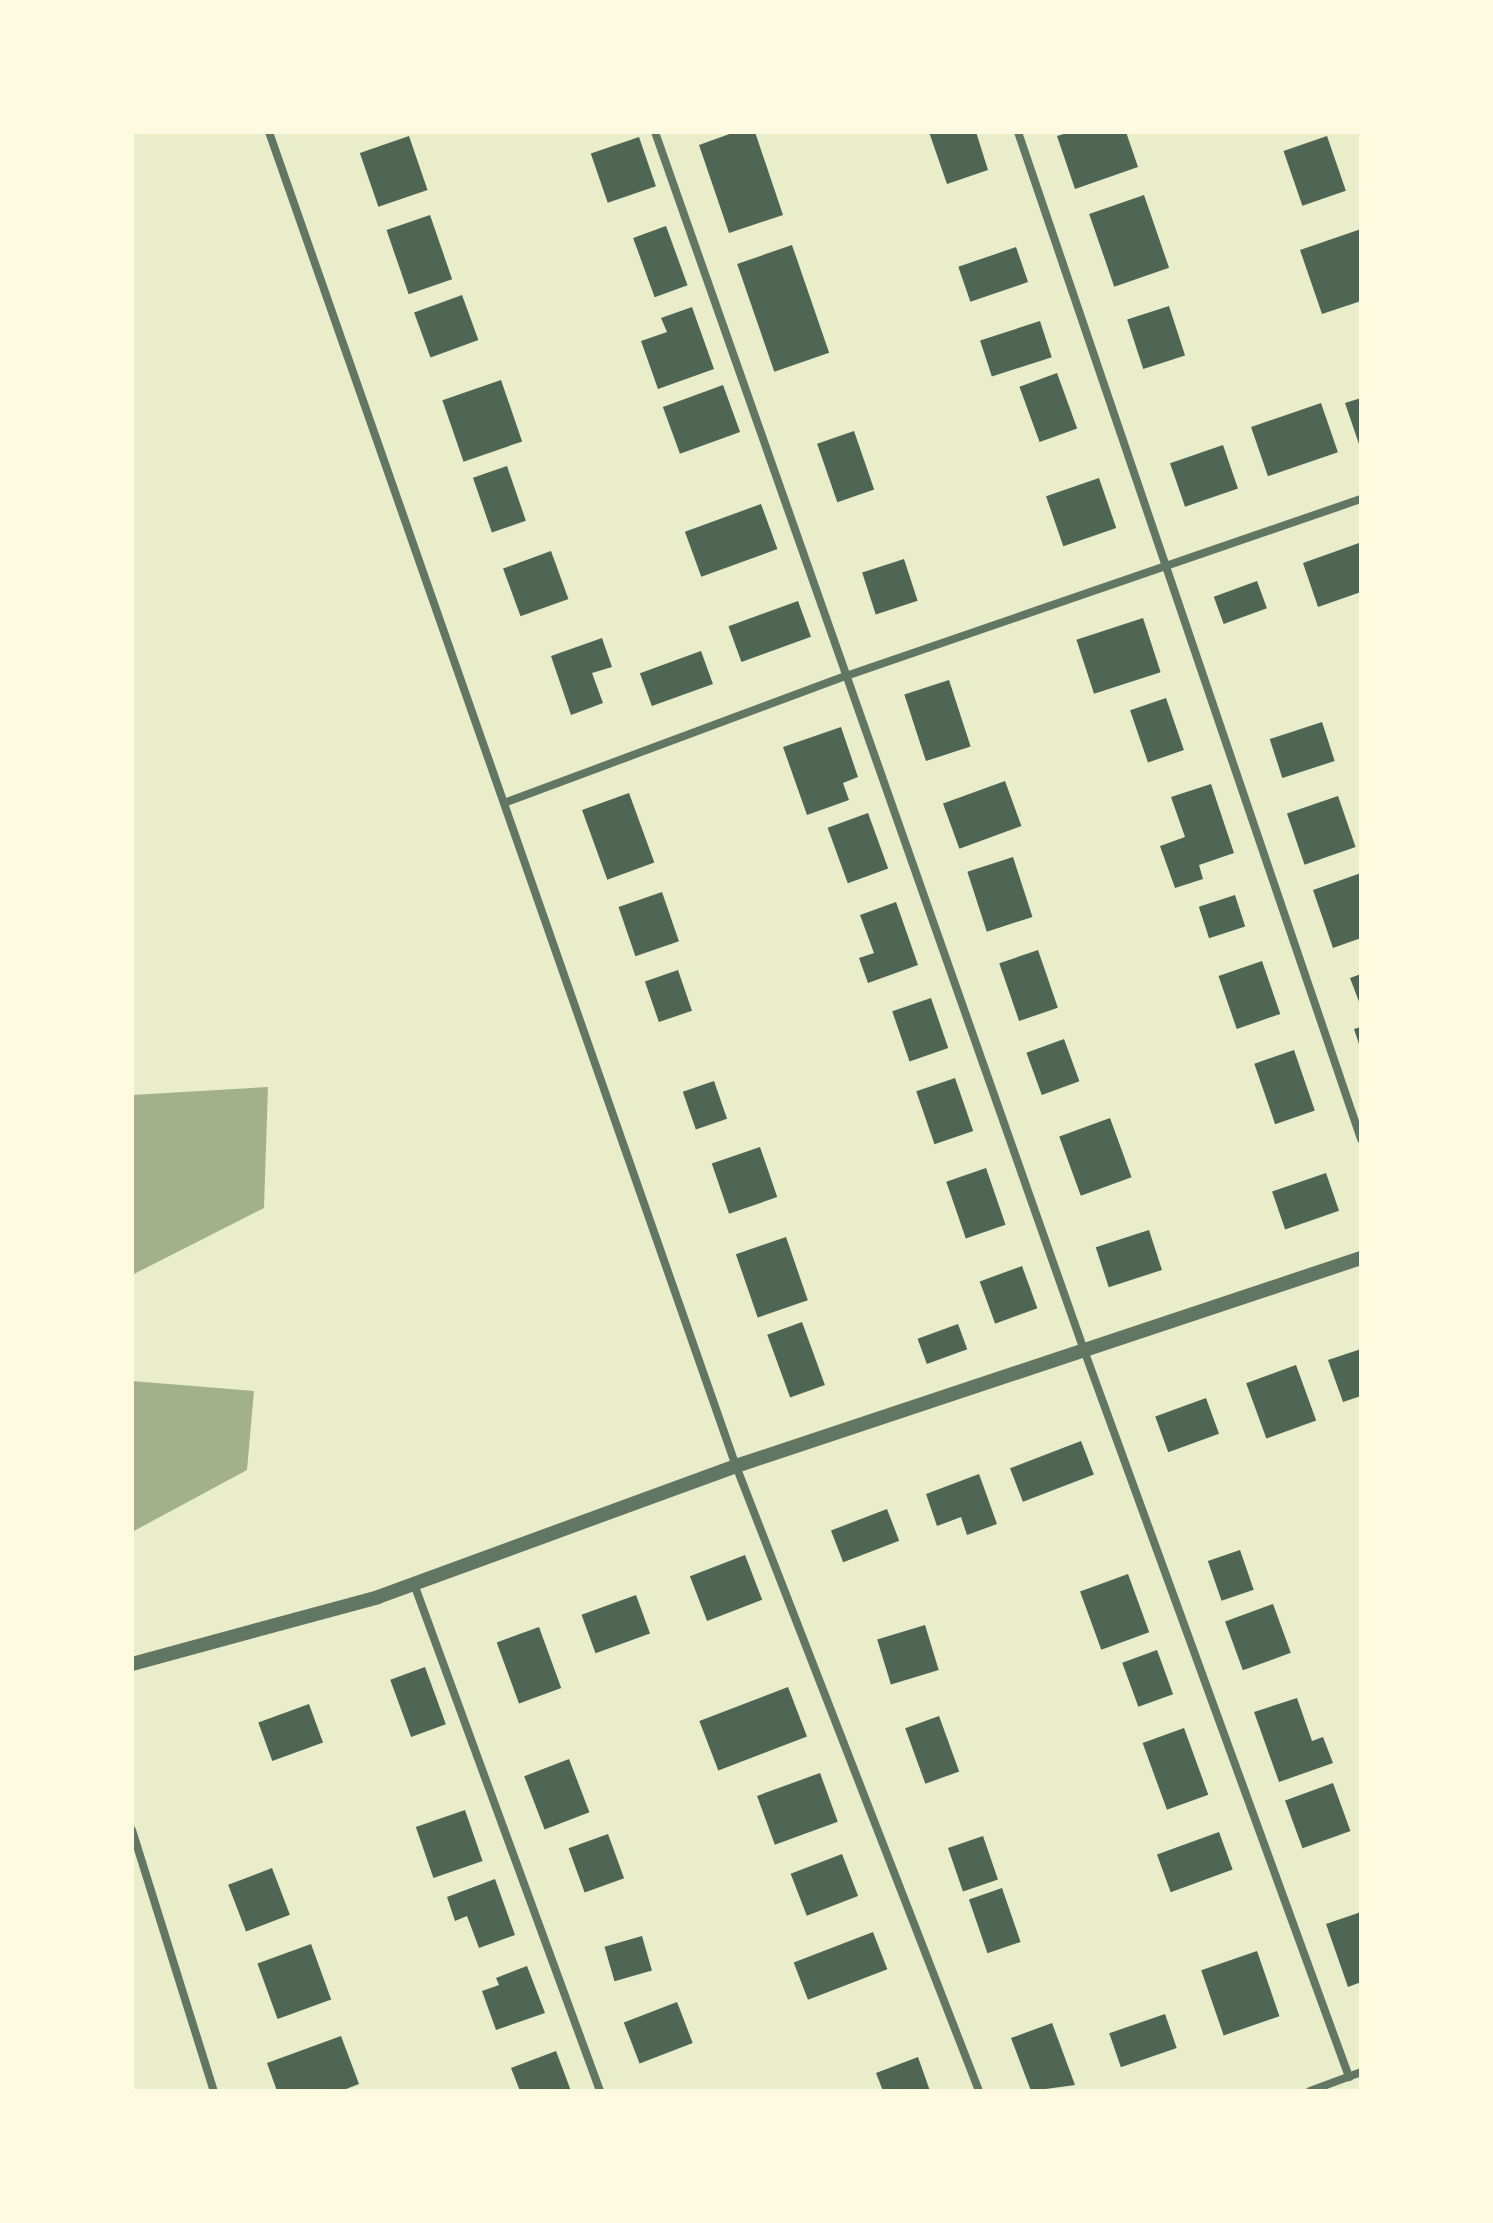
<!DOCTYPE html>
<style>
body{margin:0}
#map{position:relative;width:1493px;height:2223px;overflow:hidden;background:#e9edc9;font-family:Merriweather,serif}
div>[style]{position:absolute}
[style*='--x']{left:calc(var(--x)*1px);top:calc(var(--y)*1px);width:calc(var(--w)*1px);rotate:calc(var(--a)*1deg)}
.water>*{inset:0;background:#a3b18a}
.building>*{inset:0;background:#4f6655;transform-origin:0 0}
.minor>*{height:8px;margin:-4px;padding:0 4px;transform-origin:4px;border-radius:4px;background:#617663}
.tertiary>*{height:14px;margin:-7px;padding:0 7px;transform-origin:7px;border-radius:7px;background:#617663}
span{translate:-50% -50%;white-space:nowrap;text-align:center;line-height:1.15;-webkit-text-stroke:8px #fefae0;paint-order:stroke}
.frame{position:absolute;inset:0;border:134px solid #fefae0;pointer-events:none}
</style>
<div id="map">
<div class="water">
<div style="clip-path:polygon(268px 1087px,264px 1208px,132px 1275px,132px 1095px)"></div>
<div style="clip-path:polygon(132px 1381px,254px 1391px,247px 1470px,132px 1532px)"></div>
</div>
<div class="building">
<div style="clip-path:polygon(735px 132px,755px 132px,783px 215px,729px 233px,699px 145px)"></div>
<div style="clip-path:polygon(929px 132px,976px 132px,988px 170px,947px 184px)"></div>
<div style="clip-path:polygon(1070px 132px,1126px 132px,1138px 167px,1075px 189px,1057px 136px)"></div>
<div style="left:409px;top:136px;width:57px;height:52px;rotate:71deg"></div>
<div style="left:1327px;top:136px;width:58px;height:46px;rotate:71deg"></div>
<div style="left:639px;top:137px;width:52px;height:51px;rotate:71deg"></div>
<div style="left:1144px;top:195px;width:77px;height:58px;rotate:71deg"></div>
<div style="left:430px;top:215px;width:68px;height:46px;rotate:71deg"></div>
<div style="left:666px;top:226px;width:63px;height:35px;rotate:70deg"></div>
<div style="clip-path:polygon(1361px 229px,1361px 301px,1322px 314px,1300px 250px)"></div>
<div style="left:792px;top:245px;width:114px;height:58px;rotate:71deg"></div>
<div style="left:1016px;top:247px;width:37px;height:61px;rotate:71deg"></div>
<div style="left:462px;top:295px;width:48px;height:51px;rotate:70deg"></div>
<div style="left:1169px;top:306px;width:52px;height:44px;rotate:72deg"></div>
<div style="clip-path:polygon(692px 307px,714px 369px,658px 389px,641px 341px,667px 332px,661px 318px)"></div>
<div style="left:1040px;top:321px;width:38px;height:63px;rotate:72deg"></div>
<div style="left:1057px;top:373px;width:59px;height:40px;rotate:70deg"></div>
<div style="left:501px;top:380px;width:65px;height:62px;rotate:71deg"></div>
<div style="left:723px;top:385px;width:50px;height:64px;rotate:70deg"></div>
<div style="clip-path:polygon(1361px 398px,1361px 447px,1360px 447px,1345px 403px)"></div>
<div style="left:1321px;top:403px;width:52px;height:74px;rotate:71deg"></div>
<div style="left:854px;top:431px;width:62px;height:39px;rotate:71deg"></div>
<div style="left:1223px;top:445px;width:46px;height:56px;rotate:71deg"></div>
<div style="left:507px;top:466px;width:58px;height:36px;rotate:71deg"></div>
<div style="left:1099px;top:478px;width:53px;height:56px;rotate:71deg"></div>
<div style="left:761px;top:504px;width:48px;height:81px;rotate:70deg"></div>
<div style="clip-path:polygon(1359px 543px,1361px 592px,1318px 607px,1303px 563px)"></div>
<div style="left:551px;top:551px;width:51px;height:51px;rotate:70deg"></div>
<div style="left:904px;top:559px;width:44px;height:44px;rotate:72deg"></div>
<div style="left:1257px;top:581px;width:29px;height:46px;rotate:70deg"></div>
<div style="left:798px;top:601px;width:38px;height:74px;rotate:70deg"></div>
<div style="left:1143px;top:618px;width:57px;height:70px;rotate:72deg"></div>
<div style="clip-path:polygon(602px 638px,612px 667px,592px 673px,603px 703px,571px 715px,551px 656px)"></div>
<div style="left:701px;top:651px;width:35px;height:65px;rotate:70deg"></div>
<div style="left:949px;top:680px;width:70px;height:47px;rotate:72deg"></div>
<div style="left:1166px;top:698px;width:55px;height:38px;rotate:71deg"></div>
<div style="left:1322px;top:722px;width:41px;height:55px;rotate:72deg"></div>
<div style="clip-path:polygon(841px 727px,858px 777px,843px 783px,849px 800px,807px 815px,783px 747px)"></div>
<div style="left:1005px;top:781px;width:48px;height:66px;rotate:70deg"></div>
<div style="clip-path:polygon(1211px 784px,1234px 853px,1199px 865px,1203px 879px,1175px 888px,1160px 846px,1185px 837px,1171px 797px)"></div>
<div style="left:629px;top:793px;width:74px;height:50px;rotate:70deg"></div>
<div style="left:1338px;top:796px;width:54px;height:54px;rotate:71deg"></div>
<div style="left:868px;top:813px;width:59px;height:43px;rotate:70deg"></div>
<div style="left:1013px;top:857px;width:63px;height:48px;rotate:72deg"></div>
<div style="clip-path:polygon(1361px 873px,1361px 938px,1333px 948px,1313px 890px)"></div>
<div style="left:662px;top:892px;width:52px;height:46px;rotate:71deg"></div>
<div style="left:1235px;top:895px;width:33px;height:38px;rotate:72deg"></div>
<div style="clip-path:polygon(896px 902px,918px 965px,868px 983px,859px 958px,874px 953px,860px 915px)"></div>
<div style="left:1038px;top:950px;width:61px;height:41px;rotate:71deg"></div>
<div style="left:1262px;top:961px;width:56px;height:46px;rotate:71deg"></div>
<div style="left:678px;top:970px;width:43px;height:35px;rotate:71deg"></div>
<div style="clip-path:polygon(1361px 974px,1361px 1007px,1350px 978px)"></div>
<div style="left:931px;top:998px;width:53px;height:41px;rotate:71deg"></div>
<div style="clip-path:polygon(1361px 1027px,1361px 1047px,1360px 1047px,1354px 1029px)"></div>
<div style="left:1064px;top:1039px;width:45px;height:40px;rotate:70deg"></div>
<div style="left:1294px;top:1050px;width:64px;height:42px;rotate:71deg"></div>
<div style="left:955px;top:1078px;width:56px;height:41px;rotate:71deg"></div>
<div style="left:714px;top:1081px;width:40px;height:33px;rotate:71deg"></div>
<div style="left:1110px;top:1118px;width:63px;height:54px;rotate:70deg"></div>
<div style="left:760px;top:1147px;width:53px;height:51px;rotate:71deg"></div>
<div style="left:986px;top:1168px;width:60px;height:42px;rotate:71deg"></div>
<div style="left:1326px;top:1173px;width:40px;height:57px;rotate:71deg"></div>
<div style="left:1149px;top:1230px;width:42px;height:56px;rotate:72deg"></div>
<div style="left:786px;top:1237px;width:67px;height:53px;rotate:71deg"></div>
<div style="left:1022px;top:1266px;width:45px;height:45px;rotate:70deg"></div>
<div style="left:802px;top:1322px;width:67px;height:37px;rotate:70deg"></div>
<div style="left:958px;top:1324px;width:27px;height:43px;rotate:70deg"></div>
<div style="clip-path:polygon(1361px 1349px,1361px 1396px,1343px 1402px,1328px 1360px)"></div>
<div style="left:1296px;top:1365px;width:59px;height:53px;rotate:70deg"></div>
<div style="left:1206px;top:1398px;width:38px;height:54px;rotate:70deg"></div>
<div style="left:1081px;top:1441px;width:36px;height:76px;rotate:69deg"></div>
<div style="clip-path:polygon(979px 1474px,997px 1524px,967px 1535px,961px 1517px,937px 1526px,926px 1494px)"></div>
<div style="left:887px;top:1509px;width:34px;height:60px;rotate:69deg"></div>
<div style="left:1240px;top:1550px;width:42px;height:34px;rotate:71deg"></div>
<div style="left:745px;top:1555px;width:48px;height:59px;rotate:69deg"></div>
<div style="left:1128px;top:1574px;width:62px;height:51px;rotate:70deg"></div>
<div style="left:636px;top:1595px;width:41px;height:58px;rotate:70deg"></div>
<div style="left:1273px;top:1604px;width:52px;height:51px;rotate:70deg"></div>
<div style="left:925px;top:1625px;width:47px;height:50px;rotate:73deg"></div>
<div style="left:539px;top:1627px;width:65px;height:45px;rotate:70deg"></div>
<div style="left:1157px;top:1650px;width:47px;height:37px;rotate:70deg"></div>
<div style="left:425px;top:1667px;width:61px;height:37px;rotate:70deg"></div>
<div style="left:788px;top:1687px;width:53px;height:95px;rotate:69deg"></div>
<div style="clip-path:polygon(1297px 1698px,1312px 1741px,1323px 1737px,1333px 1763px,1279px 1782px,1254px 1712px)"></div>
<div style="left:309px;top:1704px;width:41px;height:54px;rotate:70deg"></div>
<div style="left:939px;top:1716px;width:59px;height:36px;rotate:70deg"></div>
<div style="left:1184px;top:1728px;width:71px;height:44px;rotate:70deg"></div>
<div style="left:569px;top:1759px;width:57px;height:48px;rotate:69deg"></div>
<div style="left:820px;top:1773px;width:52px;height:67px;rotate:70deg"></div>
<div style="left:1333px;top:1783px;width:51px;height:51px;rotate:70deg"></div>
<div style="left:465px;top:1810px;width:54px;height:52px;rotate:71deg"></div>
<div style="left:1219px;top:1832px;width:40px;height:66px;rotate:70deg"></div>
<div style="left:608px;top:1834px;width:47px;height:42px;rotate:70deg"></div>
<div style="left:983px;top:1836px;width:46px;height:37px;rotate:71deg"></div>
<div style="left:842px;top:1854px;width:45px;height:55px;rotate:69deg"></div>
<div style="left:272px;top:1868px;width:50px;height:47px;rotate:69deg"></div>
<div style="clip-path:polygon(495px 1879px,515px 1935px,479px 1948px,467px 1916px,455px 1921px,447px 1897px)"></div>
<div style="left:1002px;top:1888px;width:57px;height:35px;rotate:71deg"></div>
<div style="clip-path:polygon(1361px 1912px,1361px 1982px,1348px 1987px,1326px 1924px)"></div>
<div style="left:873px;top:1932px;width:40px;height:85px;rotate:69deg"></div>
<div style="left:642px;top:1936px;width:36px;height:39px;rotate:74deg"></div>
<div style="left:311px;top:1944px;width:59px;height:57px;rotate:70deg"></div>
<div style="left:1257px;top:1951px;width:69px;height:59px;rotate:71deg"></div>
<div style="clip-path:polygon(527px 1966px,545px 2013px,496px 2030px,482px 1991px,499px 1985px,496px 1978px)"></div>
<div style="left:677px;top:2002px;width:44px;height:57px;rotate:69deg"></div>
<div style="left:1165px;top:2014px;width:36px;height:59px;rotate:71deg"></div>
<div style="clip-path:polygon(1052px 2023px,1075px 2085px,1031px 2091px,1011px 2038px)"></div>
<div style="clip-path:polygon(341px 2036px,359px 2084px,341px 2091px,277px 2091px,267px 2063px)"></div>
<div style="clip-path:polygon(556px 2051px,571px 2091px,520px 2091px,511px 2068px)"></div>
<div style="clip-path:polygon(918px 2057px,930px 2091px,883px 2091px,876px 2073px)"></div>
</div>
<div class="minor">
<div style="--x:269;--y:132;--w:1413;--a:70.71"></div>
<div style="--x:736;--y:1466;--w:671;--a:68.75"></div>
<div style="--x:655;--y:132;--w:1291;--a:70.6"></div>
<div style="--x:1084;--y:1350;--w:774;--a:69.97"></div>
<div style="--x:1018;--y:132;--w:1064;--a:71.19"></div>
<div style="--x:504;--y:803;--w:365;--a:-20.4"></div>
<div style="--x:846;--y:676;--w:545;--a:-18.97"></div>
<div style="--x:414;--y:1584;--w:540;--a:69.85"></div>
<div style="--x:132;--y:1830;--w:274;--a:72.6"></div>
<div style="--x:1310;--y:2091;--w:54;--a:-20.4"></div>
</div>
<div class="tertiary">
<div style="--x:132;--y:1664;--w:255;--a:-15.2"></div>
<div style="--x:378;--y:1597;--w:381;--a:-20.1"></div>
<div style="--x:736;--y:1466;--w:659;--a:-18.41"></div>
</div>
<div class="frame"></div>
</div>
